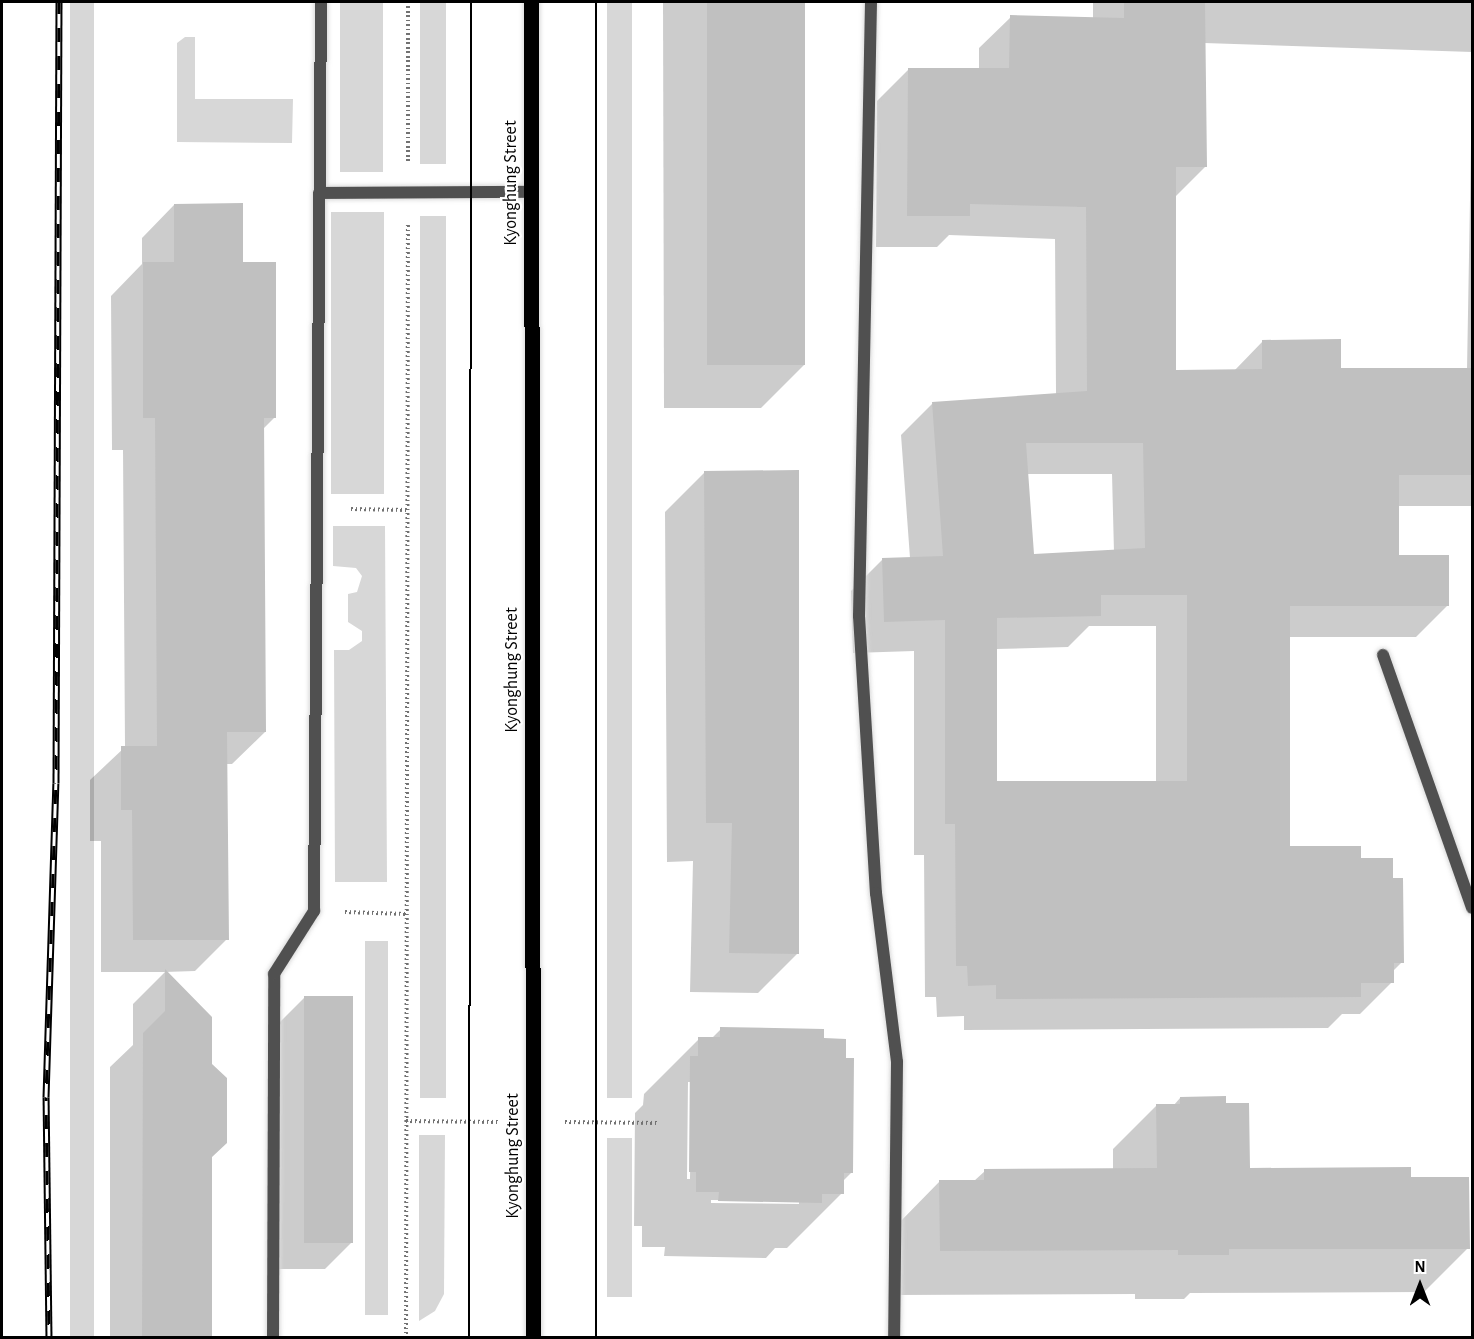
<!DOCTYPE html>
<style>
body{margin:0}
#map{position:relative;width:1474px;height:1339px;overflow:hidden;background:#fff;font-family:"Alegreya Sans",sans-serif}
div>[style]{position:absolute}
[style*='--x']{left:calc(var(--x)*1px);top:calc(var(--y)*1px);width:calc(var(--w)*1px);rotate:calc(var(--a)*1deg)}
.green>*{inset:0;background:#d7d7d7;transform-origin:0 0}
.shadow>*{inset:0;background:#0003}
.building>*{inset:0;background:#c0c0c0;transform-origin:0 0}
.path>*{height:4px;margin-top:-2px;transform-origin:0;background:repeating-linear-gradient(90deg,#727272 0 1.5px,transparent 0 4.5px)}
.roads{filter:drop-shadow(0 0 2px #dbdbdb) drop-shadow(0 0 2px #dbdbdb)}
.service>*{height:12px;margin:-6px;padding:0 6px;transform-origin:6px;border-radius:6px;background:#505050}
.minor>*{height:12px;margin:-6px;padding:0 6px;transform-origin:6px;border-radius:6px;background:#505050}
.primary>*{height:15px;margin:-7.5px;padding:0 7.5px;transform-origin:7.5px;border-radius:7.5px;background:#000}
.tram>*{height:1.5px;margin:-0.75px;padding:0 0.75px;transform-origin:0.75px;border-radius:0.75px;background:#000}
.rail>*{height:7px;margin-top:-3.5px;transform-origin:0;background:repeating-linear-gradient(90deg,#fff 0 14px,#000 0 28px);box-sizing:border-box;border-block:2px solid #000}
span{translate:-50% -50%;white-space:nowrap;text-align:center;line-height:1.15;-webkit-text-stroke:4.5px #fff;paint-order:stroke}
.street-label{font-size:18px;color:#000}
.frame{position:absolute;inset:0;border:3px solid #000;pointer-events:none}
.north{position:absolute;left:1390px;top:1255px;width:60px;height:60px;-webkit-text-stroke:4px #fff;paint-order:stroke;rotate:0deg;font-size:16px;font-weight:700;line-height:24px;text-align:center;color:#000}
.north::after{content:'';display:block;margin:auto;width:21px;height:27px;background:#000;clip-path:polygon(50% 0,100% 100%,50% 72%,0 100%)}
</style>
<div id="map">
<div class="green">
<div style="left:70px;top:2px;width:24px;height:1335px"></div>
<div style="left:340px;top:2px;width:43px;height:170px"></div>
<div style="left:420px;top:2px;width:26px;height:162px"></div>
<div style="left:607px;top:2px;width:25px;height:1096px"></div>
<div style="clip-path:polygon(185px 37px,195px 37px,195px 99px,293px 99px,292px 143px,177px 142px,177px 43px)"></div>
<div style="left:331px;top:212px;width:53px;height:282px"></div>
<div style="left:420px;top:216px;width:26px;height:882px"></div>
<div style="clip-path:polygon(333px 526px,385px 526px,387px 882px,335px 882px,334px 650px,349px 650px,362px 641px,362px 631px,348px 622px,348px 594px,357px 592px,362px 576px,356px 568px,333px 566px)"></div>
<div style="left:365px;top:941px;width:23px;height:374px"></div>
<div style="clip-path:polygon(419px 1135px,445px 1135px,444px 1294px,435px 1311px,419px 1321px)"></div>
<div style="left:607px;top:1138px;width:25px;height:159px"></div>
</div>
<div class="shadow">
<div style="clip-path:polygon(663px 2px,804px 2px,805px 364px,761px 408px,664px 408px)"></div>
<div style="clip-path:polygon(evenodd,1093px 2px,1472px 2px,1472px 52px,1204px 43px,1205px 167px,1174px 198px,1175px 371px,1234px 371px,1263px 341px,1339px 369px,1467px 369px,1472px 86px,1472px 506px,1398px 506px,1398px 557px,1448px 605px,1416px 637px,1288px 637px,1288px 847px,1359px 860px,1391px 880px,1402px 962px,1392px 972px,1392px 982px,1360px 1014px,1342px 1014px,1328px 1028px,964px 1030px,964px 1016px,937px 1017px,936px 997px,925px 997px,924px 855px,914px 855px,914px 651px,853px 653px,851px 591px,883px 559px,910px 558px,901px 435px,933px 403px,1056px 394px,1055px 239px,949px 235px,937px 247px,876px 247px,877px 101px,908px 70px,979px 70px,979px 48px,1011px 17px,1093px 18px,1093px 2px,1026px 474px,1112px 474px,1114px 553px,1033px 555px,1026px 474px,1093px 2px,1089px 626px,1156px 626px,1156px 783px,996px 783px,996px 649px,1068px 647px,1089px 626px)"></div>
<div style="clip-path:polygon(174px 205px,241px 263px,275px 417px,263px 429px,265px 732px,232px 764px,226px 764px,227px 939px,195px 971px,165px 972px,211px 1157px,211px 1338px,110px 1338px,110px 1067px,133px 1045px,133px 1004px,165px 972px,101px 972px,101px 841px,90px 841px,90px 780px,125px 747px,123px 450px,112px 450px,111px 296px,142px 264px,142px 238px)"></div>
<div style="clip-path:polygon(705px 472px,798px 953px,758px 993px,690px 992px,693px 861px,667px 862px,665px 512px)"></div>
<div style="clip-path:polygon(305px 997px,352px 1242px,325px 1269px,278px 1269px,278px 1024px)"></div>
<div style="clip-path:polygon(evenodd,721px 1029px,823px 1040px,851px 1173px,843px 1181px,842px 1193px,787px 1248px,775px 1248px,766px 1258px,664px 1256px,665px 1247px,642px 1247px,642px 1226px,634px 1226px,635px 1113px,643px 1105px,644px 1094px,699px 1039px,711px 1039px,721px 1029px,688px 1082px,691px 1082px,690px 1179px,687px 1179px,688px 1082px,721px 1029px,711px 1200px,799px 1201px,799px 1204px,711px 1203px,711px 1200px)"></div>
<div style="clip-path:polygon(1180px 1098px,1225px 1104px,1249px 1169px,1409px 1179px,1468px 1248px,1424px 1292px,1190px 1293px,1184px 1299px,1135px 1299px,1135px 1294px,896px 1295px,896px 1226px,940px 1181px,974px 1181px,985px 1171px,1113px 1170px,1113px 1149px,1157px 1105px,1174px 1105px)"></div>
</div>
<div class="building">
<div style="left:707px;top:2px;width:98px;height:363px"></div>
<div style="clip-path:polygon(evenodd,1124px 2px,1205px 2px,1207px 167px,1176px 167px,1176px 370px,1262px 369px,1262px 340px,1341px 339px,1341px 368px,1473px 368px,1473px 475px,1399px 475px,1399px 555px,1449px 555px,1449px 606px,1290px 606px,1290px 846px,1361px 846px,1361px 858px,1393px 858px,1393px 878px,1403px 878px,1404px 963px,1394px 963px,1394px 983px,1361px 983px,1361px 997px,996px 999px,996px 985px,968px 986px,967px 966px,956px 966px,955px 824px,945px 824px,945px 620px,884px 622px,882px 558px,943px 556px,932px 402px,1087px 391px,1086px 207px,970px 204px,970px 216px,907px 216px,908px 68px,1009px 68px,1010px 15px,1124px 18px,1124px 2px,1026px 443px,1143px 443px,1145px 548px,1034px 554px,1026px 443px,1124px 2px,1101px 595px,1187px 595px,1187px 781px,997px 781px,997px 618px,1101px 616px,1101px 595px)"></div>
<div style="clip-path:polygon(243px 203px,243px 262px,276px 262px,276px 418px,264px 418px,266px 732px,227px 732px,229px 940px,133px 940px,132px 810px,121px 810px,121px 746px,157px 746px,155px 418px,143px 418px,143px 262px,174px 262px,174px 204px)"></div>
<div style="clip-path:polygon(799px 470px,799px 954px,729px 953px,732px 823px,706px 823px,704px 471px)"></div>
<div style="clip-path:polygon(165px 969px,212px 1017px,212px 1064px,227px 1078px,227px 1143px,212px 1157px,212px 1338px,142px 1338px,143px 1033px,165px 1011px)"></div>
<div style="left:304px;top:996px;width:49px;height:247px"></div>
<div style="clip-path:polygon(720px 1027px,824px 1029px,824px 1038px,846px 1039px,846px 1058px,854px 1058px,853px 1173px,844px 1173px,844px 1194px,822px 1194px,822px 1203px,718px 1201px,719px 1192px,696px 1192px,696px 1172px,689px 1172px,690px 1056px,698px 1056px,698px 1037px,720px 1037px)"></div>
<div style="clip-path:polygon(1226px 1096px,1226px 1103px,1249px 1103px,1250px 1168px,1411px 1167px,1411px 1177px,1469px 1177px,1470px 1249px,1229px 1249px,1229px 1255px,1178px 1255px,1178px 1250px,940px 1251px,939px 1180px,984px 1180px,984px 1169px,1157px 1168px,1156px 1104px,1180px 1104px,1180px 1097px)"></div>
</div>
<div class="path">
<div style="--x:408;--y:2;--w:159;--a:90"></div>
<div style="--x:351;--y:509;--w:56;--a:1"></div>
<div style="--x:345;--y:912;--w:61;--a:1.9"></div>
<div style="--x:406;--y:1121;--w:92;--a:0.6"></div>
<div style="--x:565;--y:1122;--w:93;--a:0.6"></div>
<div style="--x:406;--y:1338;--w:1113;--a:-89.9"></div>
</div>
<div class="roads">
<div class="service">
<div style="--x:319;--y:193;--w:211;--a:-0.3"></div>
<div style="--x:1383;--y:655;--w:268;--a:70.6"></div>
<div style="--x:273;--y:1338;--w:364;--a:-89.8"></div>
<div style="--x:274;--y:974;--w:75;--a:-57.6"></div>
<div style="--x:314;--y:911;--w:909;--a:-89.56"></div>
</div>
<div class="minor">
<div style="--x:871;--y:2;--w:614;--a:91.12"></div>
<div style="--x:859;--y:616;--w:278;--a:86.5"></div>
<div style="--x:876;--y:893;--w:170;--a:82.9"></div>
<div style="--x:897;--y:1062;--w:276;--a:90.6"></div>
</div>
<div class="primary">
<div style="--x:531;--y:2;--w:1336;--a:89.91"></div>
</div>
</div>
<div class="tram">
<div style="--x:469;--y:1338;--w:1336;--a:-89.91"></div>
<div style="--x:596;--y:1338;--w:1336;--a:-90"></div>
</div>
<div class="rail">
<div style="--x:49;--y:1338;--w:241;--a:-90.7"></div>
<div style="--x:46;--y:1097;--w:314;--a:-88.2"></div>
<div style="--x:56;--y:783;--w:781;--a:-89.78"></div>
</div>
<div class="street-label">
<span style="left:511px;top:183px;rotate:-90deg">Kyonghung Street</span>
<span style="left:512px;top:670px;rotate:-90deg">Kyonghung Street</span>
<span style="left:513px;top:1156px;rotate:-90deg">Kyonghung Street</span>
</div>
<div class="frame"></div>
<div class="north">N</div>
</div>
